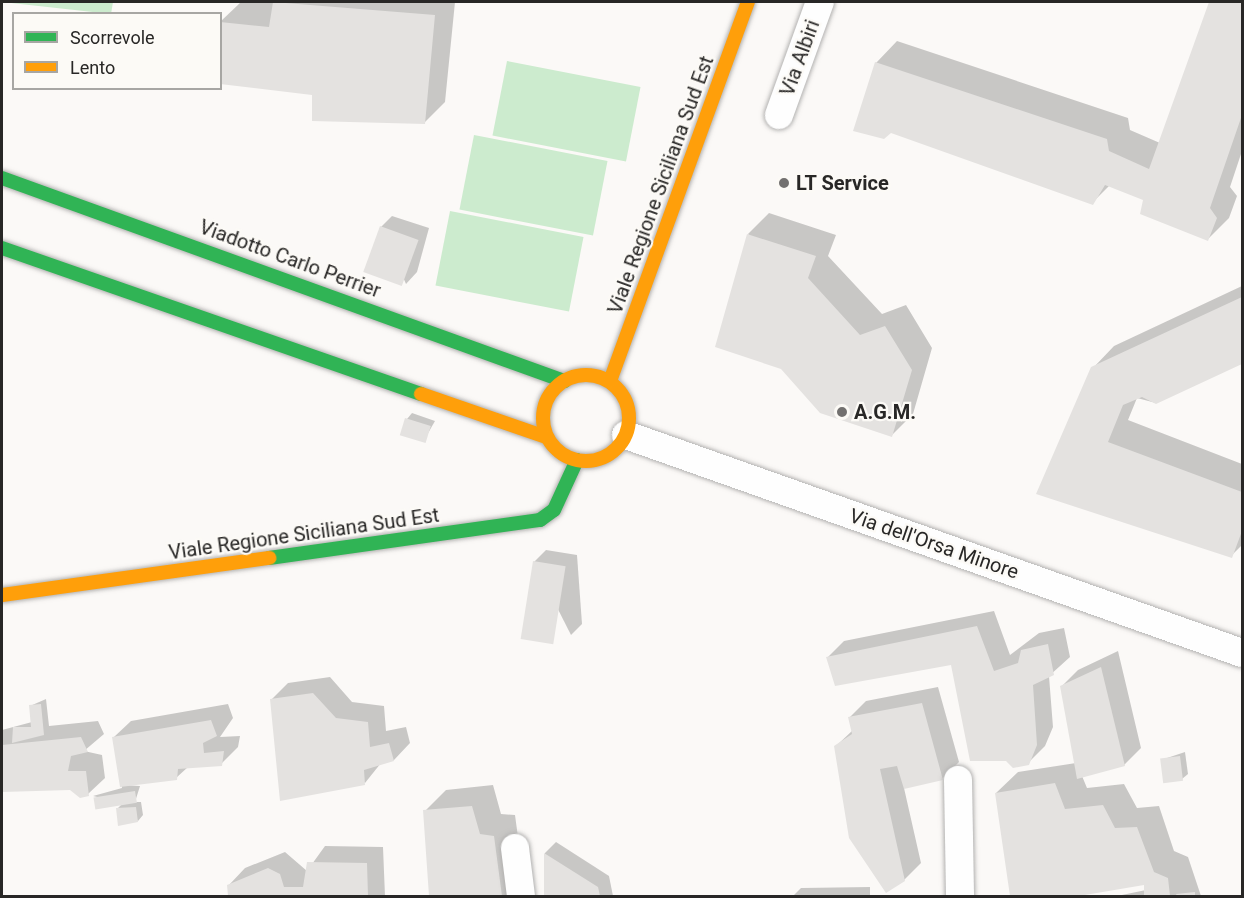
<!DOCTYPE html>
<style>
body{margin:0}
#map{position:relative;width:1244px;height:898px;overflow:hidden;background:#fbf9f7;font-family:Roboto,sans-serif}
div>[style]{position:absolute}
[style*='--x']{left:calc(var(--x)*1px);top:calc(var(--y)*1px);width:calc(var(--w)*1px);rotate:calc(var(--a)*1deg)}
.green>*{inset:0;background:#ccebce;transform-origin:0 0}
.shadow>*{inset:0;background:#0003}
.building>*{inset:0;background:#e4e2e0;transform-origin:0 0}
.roads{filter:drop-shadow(0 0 2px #b3b2b1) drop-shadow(0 0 2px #b3b2b1)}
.street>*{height:28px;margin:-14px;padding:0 14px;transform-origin:14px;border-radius:14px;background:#fefefe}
.fast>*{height:14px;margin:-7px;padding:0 7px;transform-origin:7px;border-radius:7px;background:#30b455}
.slow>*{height:14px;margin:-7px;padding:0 7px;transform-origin:7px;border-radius:7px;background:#ff9f0a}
.slow>.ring{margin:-7px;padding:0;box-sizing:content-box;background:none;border:14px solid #ff9f0a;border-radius:50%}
.dots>*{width:16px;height:16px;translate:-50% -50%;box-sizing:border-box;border:3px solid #fcfaf6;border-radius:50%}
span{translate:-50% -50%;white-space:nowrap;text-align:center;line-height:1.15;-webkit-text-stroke:4.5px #fcfaf6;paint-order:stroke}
.street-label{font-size:20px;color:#282726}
.poi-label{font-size:20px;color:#282726;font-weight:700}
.left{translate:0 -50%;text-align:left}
.frame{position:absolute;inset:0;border:3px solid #282726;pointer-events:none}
.legend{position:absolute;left:12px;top:12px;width:210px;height:78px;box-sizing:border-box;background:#fcfaf6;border:2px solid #a7a6a3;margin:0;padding:8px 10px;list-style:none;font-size:18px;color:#282726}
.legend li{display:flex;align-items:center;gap:12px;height:30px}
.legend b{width:30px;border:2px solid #a7a6a3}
</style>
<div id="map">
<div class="green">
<div style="clip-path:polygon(2px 2px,113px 2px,111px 14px)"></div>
<div style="left:507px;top:61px;width:136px;height:76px;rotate:11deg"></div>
<div style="left:474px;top:135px;width:136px;height:76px;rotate:11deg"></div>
<div style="left:450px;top:211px;width:136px;height:76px;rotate:11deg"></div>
</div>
<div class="shadow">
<div style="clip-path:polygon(241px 2px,455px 2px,445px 102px,424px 123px,313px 93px,220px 22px)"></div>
<div style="clip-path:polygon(1211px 2px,1242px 2px,1242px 151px,1230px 187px,1237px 196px,1229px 218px,1208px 239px,1144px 199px,1110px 185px,1092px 203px,876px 63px,897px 41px,1128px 118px,1130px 130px,1160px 143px)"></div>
<div style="clip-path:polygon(769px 213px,836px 235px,828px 256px,882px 314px,906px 305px,932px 348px,913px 414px,892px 435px,748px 234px)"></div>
<div style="clip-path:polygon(392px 216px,429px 228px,417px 272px,406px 284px,381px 227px)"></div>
<div style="clip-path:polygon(1242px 286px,1242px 363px,1156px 403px,1137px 398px,1128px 420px,1242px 464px,1242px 545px,1231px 556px,1038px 493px,1093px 368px,1114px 346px)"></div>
<div style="clip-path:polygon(412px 413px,435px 421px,423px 442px,407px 419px)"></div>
<div style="clip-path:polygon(546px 550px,577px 555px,582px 624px,571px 635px,534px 562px)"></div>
<div style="clip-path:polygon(994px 611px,1010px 655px,1039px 633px,1064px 628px,1070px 657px,1049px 676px,1053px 727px,1045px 746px,1028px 763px,952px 664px,828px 657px,844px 641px)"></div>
<div style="clip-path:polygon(1118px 651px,1141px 748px,1124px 765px,1082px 776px,1087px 788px,1124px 784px,1137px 808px,1159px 806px,1174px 851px,1188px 857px,1201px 896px,1117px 896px,1146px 890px,1146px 884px,1087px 890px,1081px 896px,1011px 896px,996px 793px,1018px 772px,1076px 763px,1062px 686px,1078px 670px)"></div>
<div style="clip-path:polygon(330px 677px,352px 702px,384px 706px,386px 731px,406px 727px,410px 743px,394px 760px,381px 763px,365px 783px,271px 700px,288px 683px)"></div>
<div style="clip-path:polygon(938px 687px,959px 762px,942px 779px,904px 788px,921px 863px,904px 880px,835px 747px,853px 730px,849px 718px,866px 701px)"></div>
<div style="clip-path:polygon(46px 699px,49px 726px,98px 721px,104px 734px,84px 751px,102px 755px,105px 778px,88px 794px,70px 789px,2px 791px,2px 730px,32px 722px,30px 706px)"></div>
<div style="clip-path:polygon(228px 704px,233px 718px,220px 737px,240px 736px,238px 747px,221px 764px,188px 767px,176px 778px,123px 785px,140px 786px,135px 802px,141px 802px,143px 815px,138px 821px,117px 809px,123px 803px,93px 796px,122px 788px,114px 737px,131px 721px)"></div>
<div style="clip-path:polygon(1185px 752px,1188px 774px,1182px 779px,1161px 760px)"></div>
<div style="clip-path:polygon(493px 785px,501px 814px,515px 815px,526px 896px,431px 896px,425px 811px,446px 790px)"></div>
<div style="clip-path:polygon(556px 842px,609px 876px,613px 896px,546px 896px,545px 853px)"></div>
<div style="clip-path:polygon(325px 846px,383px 847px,385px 896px,229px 896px,229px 885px,245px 868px,285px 852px,307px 871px)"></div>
<div style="clip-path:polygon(870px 887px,870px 896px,793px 896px,801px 888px)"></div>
</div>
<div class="building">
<div style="clip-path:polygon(273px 2px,435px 15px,425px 124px,312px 121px,312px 95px,220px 84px,220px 22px,269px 27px)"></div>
<div style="clip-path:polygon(1209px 2px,1242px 2px,1242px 115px,1210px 208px,1217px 218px,1208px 241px,1140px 214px,1143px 200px,1105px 185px,1093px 205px,891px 133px,884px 139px,853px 131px,875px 62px,1107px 139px,1109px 151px,1149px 169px)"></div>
<div style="left:380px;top:226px;width:41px;height:49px;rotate:20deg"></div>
<div style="clip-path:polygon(747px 234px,816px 256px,808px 278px,860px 335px,885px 326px,912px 370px,892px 437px,820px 413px,781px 369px,715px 347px)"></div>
<div style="clip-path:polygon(1242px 297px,1242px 364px,1156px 404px,1142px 397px,1123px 405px,1108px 442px,1242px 492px,1242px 531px,1232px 558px,1036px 494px,1091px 367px)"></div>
<div style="left:405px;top:418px;width:27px;height:18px;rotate:17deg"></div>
<div style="left:533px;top:561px;width:33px;height:79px;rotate:9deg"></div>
<div style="clip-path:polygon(977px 626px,994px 671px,1018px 663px,1021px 650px,1048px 644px,1054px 675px,1033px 685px,1037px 745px,1029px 765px,1013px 768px,1006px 761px,970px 761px,951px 665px,835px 686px,826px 657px)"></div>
<div style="clip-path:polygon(1101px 667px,1125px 766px,1077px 779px,1060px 686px)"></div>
<div style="clip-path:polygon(313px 693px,336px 718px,368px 722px,370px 747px,389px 743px,394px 761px,364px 770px,365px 785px,280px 801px,270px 699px)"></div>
<div style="clip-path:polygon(922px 703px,943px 780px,904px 789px,897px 766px,880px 769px,905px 881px,886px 893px,849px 838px,834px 746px,852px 734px,848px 717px)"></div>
<div style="clip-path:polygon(41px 704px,44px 735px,12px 743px,13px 727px,31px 727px,29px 705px)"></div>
<div style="clip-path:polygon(211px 720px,217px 736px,203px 743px,204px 753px,224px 751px,222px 766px,178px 769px,177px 780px,120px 787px,112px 737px)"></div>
<div style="clip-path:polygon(81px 737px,88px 752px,71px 756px,68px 771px,86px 771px,89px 796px,80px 798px,70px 790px,2px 792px,2px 745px)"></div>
<div style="left:1180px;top:756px;width:25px;height:20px;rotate:83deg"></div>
<div style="clip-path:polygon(1055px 783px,1065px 809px,1103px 805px,1115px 828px,1137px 827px,1154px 872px,1168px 878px,1170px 896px,1144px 896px,1144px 885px,1079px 896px,1010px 896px,995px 793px)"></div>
<div style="left:135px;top:791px;width:12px;height:42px;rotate:81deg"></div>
<div style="clip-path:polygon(472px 806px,480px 834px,494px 836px,502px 896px,429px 896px,423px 810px)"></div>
<div style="clip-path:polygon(136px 807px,138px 822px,118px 826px,116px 808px)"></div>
<div style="clip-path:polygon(544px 853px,598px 887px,600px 896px,544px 896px)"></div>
<div style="clip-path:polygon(307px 862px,367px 863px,368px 896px,228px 896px,227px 885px,268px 868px,280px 874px,284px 887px,303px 887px)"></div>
<div style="clip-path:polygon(1195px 892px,1195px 896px,1177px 896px,1176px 894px)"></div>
</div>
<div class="roads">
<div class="street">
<div style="--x:779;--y:115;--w:120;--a:-70.1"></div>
<div style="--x:626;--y:435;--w:653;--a:19.49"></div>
<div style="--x:958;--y:780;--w:116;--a:89"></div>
<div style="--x:515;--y:848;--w:48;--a:82.9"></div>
</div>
<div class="fast">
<div style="--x:2;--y:178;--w:598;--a:19.86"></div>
<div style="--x:2;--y:248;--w:444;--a:19.2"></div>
<div style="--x:269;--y:558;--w:274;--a:-8"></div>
<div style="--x:540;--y:520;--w:17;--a:-36"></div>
<div style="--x:554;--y:510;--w:55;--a:-65.3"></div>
</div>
<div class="slow">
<div class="ring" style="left:543px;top:375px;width:72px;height:72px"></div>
<div style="--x:610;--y:381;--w:403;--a:-70"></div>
<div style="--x:421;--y:394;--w:132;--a:19"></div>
<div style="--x:2;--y:595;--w:270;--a:-7.9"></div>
</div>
</div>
<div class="dots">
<div style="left:784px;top:183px;background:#72706f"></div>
<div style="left:842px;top:412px;background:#72706f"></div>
</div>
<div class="street-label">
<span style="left:800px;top:58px;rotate:-70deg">Via Albiri</span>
<span style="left:661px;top:185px;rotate:-70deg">Viale Regione Siciliana Sud Est</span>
<span style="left:290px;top:259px;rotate:20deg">Viadotto Carlo Perrier</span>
<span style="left:304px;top:534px;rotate:-8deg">Viale Regione Siciliana Sud Est</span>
<span style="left:934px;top:544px;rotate:19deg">Via dell'Orsa Minore</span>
</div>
<div class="poi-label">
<span class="left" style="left:796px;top:183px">LT Service</span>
<span class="left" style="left:854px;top:412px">A.G.M.</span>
</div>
<div class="frame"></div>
<ul class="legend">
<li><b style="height:8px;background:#30b455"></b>Scorrevole</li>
<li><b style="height:8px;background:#ff9f0a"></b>Lento</li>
</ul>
</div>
